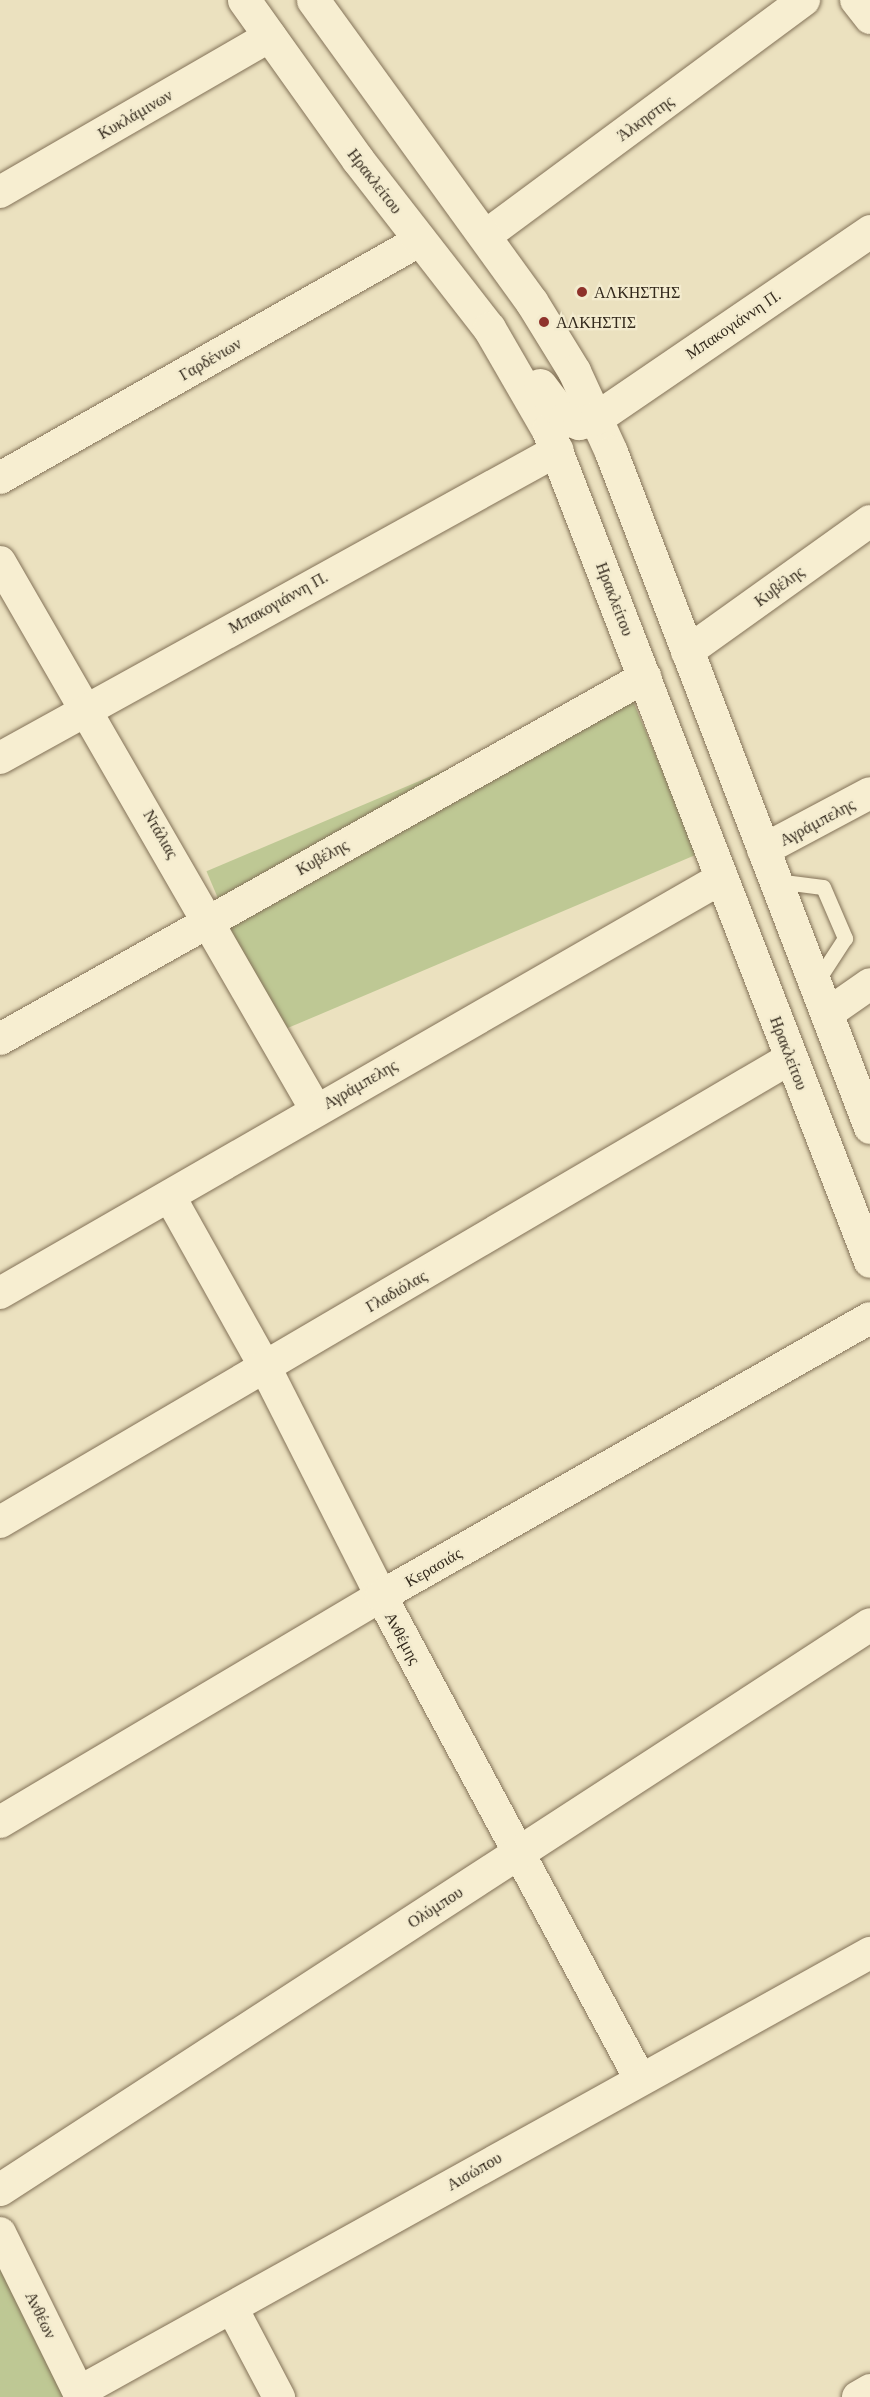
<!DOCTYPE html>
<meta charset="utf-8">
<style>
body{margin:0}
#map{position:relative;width:870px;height:2397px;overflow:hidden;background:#ebe1bf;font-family:Lora,serif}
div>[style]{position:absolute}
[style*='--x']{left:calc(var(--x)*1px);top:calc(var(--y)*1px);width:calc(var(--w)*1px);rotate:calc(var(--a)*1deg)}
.green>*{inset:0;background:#bec894;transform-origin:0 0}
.roads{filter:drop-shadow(0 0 2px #837258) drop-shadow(0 0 2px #837258)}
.lane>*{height:15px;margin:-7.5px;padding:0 7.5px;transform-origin:7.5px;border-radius:7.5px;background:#f7eed1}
.street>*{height:32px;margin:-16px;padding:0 16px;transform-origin:16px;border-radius:16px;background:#f7eed1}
.secondary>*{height:33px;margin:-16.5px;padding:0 16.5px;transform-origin:16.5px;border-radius:16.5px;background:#f7eed1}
.dots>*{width:16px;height:16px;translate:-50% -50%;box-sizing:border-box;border:3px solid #f3ebce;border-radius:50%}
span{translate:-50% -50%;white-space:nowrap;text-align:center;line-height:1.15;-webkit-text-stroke:4.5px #f3ebce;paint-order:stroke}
.street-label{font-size:16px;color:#33291c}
.poi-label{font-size:16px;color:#33291c}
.left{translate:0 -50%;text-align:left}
</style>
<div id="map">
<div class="green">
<div style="left:629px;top:692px;width:176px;height:459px;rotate:67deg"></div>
<div style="clip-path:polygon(0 2268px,66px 2397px,0 2397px)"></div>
</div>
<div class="roads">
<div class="lane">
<div style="--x:776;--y:881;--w:47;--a:7.3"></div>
<div style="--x:823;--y:887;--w:56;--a:66.7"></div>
<div style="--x:845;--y:938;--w:55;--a:123.1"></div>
</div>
<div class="street">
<div style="--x:856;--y:0;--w:23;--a:52"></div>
<div style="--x:0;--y:192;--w:312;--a:-30"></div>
<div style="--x:485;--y:236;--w:397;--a:-36.5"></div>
<div style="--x:0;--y:478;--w:483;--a:-29.5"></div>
<div style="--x:0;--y:562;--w:633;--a:60.03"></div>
<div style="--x:687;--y:652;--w:225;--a:-35.6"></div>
<div style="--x:0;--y:758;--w:637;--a:-28.9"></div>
<div style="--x:763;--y:850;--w:121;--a:-28"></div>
<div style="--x:827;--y:1014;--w:52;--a:-34.9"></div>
<div style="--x:0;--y:1039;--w:740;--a:-29.3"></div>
<div style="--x:170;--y:1197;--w:195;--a:60.8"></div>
<div style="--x:265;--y:1367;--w:257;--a:63.1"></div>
<div style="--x:381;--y:1596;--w:546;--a:61.79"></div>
<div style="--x:0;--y:1293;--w:833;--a:-29.89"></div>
<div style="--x:0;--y:1522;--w:917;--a:-30.4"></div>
<div style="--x:0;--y:1822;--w:443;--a:-30.7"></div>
<div style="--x:381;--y:1596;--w:562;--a:-29.62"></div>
<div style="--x:0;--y:2233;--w:183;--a:63.7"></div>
<div style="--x:232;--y:2308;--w:101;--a:62.2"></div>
<div style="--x:79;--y:2392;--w:905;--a:-29.03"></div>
<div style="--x:858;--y:2397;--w:14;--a:-30"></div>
</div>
<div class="secondary">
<div style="--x:244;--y:0;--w:196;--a:54.5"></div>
<div style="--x:358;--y:160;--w:213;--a:52.1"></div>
<div style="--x:489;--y:328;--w:118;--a:60"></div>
<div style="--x:548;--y:430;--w:891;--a:68.82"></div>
<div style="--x:313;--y:0;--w:372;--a:54.1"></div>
<div style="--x:531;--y:301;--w:82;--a:58.4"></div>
<div style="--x:574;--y:371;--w:89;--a:65.4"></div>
<div style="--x:611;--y:452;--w:723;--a:69.01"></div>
<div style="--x:540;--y:385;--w:41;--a:52.9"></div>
<div style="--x:565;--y:418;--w:15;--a:20"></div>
<div style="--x:579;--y:423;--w:18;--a:-16"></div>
<div style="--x:596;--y:418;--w:332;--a:-34.3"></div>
<div style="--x:0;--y:2189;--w:1037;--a:-33"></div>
</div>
</div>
<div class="dots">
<div style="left:582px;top:292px;background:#8e322b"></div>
<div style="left:544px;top:322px;background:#8e322b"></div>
</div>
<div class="street-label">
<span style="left:135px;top:114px;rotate:-30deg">Κυκλάμινων</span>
<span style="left:645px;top:118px;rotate:-36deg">Άλκηστης</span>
<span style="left:375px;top:181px;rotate:52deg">Ηρακλείτου</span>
<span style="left:733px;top:324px;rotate:-34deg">Μπακογιάννη Π.</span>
<span style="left:210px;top:359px;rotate:-30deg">Γαρδένιων</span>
<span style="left:779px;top:586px;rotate:-36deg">Κυβέλης</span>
<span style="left:615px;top:599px;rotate:69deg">Ηρακλείτου</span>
<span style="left:278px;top:602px;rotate:-29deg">Μπακογιάννη Π.</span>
<span style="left:817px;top:822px;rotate:-28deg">Αγράμπελης</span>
<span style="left:161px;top:834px;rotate:60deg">Ντάλιας</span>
<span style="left:322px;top:857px;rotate:-29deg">Κυβέλης</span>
<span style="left:789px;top:1053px;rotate:69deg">Ηρακλείτου</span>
<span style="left:360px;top:1084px;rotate:-30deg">Αγράμπελης</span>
<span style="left:396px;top:1291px;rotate:-30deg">Γλαδιόλας</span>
<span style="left:433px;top:1567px;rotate:-30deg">Κερασιάς</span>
<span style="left:403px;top:1638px;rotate:62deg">Ανθέμης</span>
<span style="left:435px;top:1907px;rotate:-33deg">Ολύμπου</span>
<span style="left:474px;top:2171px;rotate:-30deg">Αισώπου</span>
<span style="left:41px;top:2315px;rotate:64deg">Ανθέων</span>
</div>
<div class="poi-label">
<span class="left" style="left:594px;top:292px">ΑΛΚΗΣΤΗΣ</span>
<span class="left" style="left:556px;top:322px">ΑΛΚΗΣΤΙΣ</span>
</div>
</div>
